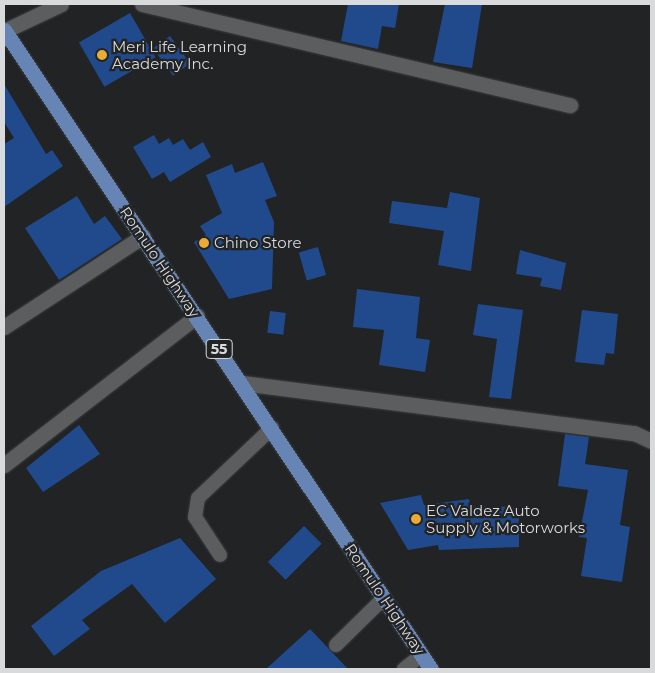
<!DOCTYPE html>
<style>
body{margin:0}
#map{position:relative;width:655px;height:673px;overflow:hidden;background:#222325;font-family:Montserrat,sans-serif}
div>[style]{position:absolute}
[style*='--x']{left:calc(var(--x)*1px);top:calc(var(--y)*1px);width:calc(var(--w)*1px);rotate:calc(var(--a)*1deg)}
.building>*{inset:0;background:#214a8c;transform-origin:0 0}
.roads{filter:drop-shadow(0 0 1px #3c3e3f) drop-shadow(0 0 1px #3c3e3f)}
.service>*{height:14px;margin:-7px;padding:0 7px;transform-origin:7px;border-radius:7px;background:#5b5d5f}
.minor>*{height:15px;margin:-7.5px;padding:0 7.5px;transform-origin:7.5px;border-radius:7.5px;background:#5b5d5f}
.trunk>*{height:15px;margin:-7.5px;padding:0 7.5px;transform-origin:7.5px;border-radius:7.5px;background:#6684b4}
.dots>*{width:14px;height:14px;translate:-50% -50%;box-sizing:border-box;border:2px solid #222325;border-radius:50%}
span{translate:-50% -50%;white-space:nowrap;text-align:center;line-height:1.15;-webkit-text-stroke:4.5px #222325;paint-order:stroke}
.shield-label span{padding:1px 4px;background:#222325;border:1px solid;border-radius:4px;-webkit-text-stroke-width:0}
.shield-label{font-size:14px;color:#d9dadc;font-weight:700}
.poi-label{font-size:15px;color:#d9dadc}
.left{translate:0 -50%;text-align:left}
.street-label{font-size:15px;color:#d9dadc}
.frame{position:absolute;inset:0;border:5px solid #d9dadc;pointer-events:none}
</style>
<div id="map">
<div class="building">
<div style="clip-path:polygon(348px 4px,399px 4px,395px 28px,382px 26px,378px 49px,341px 41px)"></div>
<div style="clip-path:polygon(445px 4px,482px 4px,472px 68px,433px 62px)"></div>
<div style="left:130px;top:13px;width:51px;height:59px;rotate:60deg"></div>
<div style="left:170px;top:36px;width:34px;height:21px;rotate:54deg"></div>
<div style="clip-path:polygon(4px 84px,46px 154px,52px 150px,63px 166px,4px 207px,4px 144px,14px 138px,4px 122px)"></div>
<div style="clip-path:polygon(154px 135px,159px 144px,169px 138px,173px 145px,183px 139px,190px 150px,203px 142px,211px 157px,170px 182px,164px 172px,152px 179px,133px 147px)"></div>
<div style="clip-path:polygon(263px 162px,277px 196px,265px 200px,274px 222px,272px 289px,229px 299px,194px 242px,206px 235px,200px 226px,222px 213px,206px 175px,232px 164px,235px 173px)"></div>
<div style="clip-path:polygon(450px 192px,480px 198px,471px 271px,438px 265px,444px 231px,389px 223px,392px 201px,447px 208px)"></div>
<div style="clip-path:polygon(77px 196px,94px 224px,105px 216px,122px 239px,59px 280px,25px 228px)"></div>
<div style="left:318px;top:247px;width:29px;height:20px;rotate:74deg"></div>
<div style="clip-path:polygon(520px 250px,566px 263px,561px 290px,540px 286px,542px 278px,516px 274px)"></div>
<div style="clip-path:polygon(357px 289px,420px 297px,416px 338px,430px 340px,425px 372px,379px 365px,384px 330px,353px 327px)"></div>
<div style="clip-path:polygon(478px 304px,523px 310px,511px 399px,489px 397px,497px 339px,473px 335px)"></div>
<div style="clip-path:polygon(582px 310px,618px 314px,614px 354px,606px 353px,604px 365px,575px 362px)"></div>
<div style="left:270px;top:311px;width:16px;height:22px;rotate:7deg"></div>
<div style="clip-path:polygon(79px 425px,100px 454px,43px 492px,26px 468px)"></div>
<div style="clip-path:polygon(565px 434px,589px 437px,585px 464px,628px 470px,620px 525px,630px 527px,622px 582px,581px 576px,587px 538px,579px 537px,588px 490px,558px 486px)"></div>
<div style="clip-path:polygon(421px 495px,424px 505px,469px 499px,470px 506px,519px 507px,519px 547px,439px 550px,438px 545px,408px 550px,380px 503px)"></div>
<div style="left:304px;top:526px;width:25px;height:51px;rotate:45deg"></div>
<div style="clip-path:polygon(180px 538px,216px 579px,165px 623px,132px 584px,82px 620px,90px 629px,54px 656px,31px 626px,101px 571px)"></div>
<div style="clip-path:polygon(310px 629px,348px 669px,266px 669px)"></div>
</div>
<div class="roads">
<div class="service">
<div style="--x:220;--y:555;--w:45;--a:-123.3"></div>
<div style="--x:195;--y:517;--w:19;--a:-81"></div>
<div style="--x:198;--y:498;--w:102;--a:-43.4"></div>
<div style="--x:336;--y:645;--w:67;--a:-44.4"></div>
<div style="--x:404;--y:669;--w:23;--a:-38"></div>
</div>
<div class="minor">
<div style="--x:142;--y:4;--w:440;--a:13.3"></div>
<div style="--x:4;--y:31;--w:63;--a:-25.3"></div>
<div style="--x:4;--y:327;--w:166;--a:-33.2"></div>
<div style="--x:242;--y:383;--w:395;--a:7.3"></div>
<div style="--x:634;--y:433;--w:19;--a:25"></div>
<div style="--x:4;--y:465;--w:244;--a:-37.7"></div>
</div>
<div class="trunk">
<div style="--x:4;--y:30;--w:769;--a:56.25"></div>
</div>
</div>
<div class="dots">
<div style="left:102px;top:55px;background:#e8ab37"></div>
<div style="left:204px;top:243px;background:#e8ab37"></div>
<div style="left:416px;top:519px;background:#e8ab37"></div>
</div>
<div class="shield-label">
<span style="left:219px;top:349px">55</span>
</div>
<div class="poi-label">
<span class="left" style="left:112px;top:55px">Meri Life Learning<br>Academy Inc.</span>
<span class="left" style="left:214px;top:243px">Chino Store</span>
<span class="left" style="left:426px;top:519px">EC Valdez Auto<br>Supply &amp; Motorworks</span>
</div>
<div class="street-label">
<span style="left:160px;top:262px;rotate:56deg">Romulo Highway</span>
<span style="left:385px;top:599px;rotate:56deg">Romulo Highway</span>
</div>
<div class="frame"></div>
</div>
